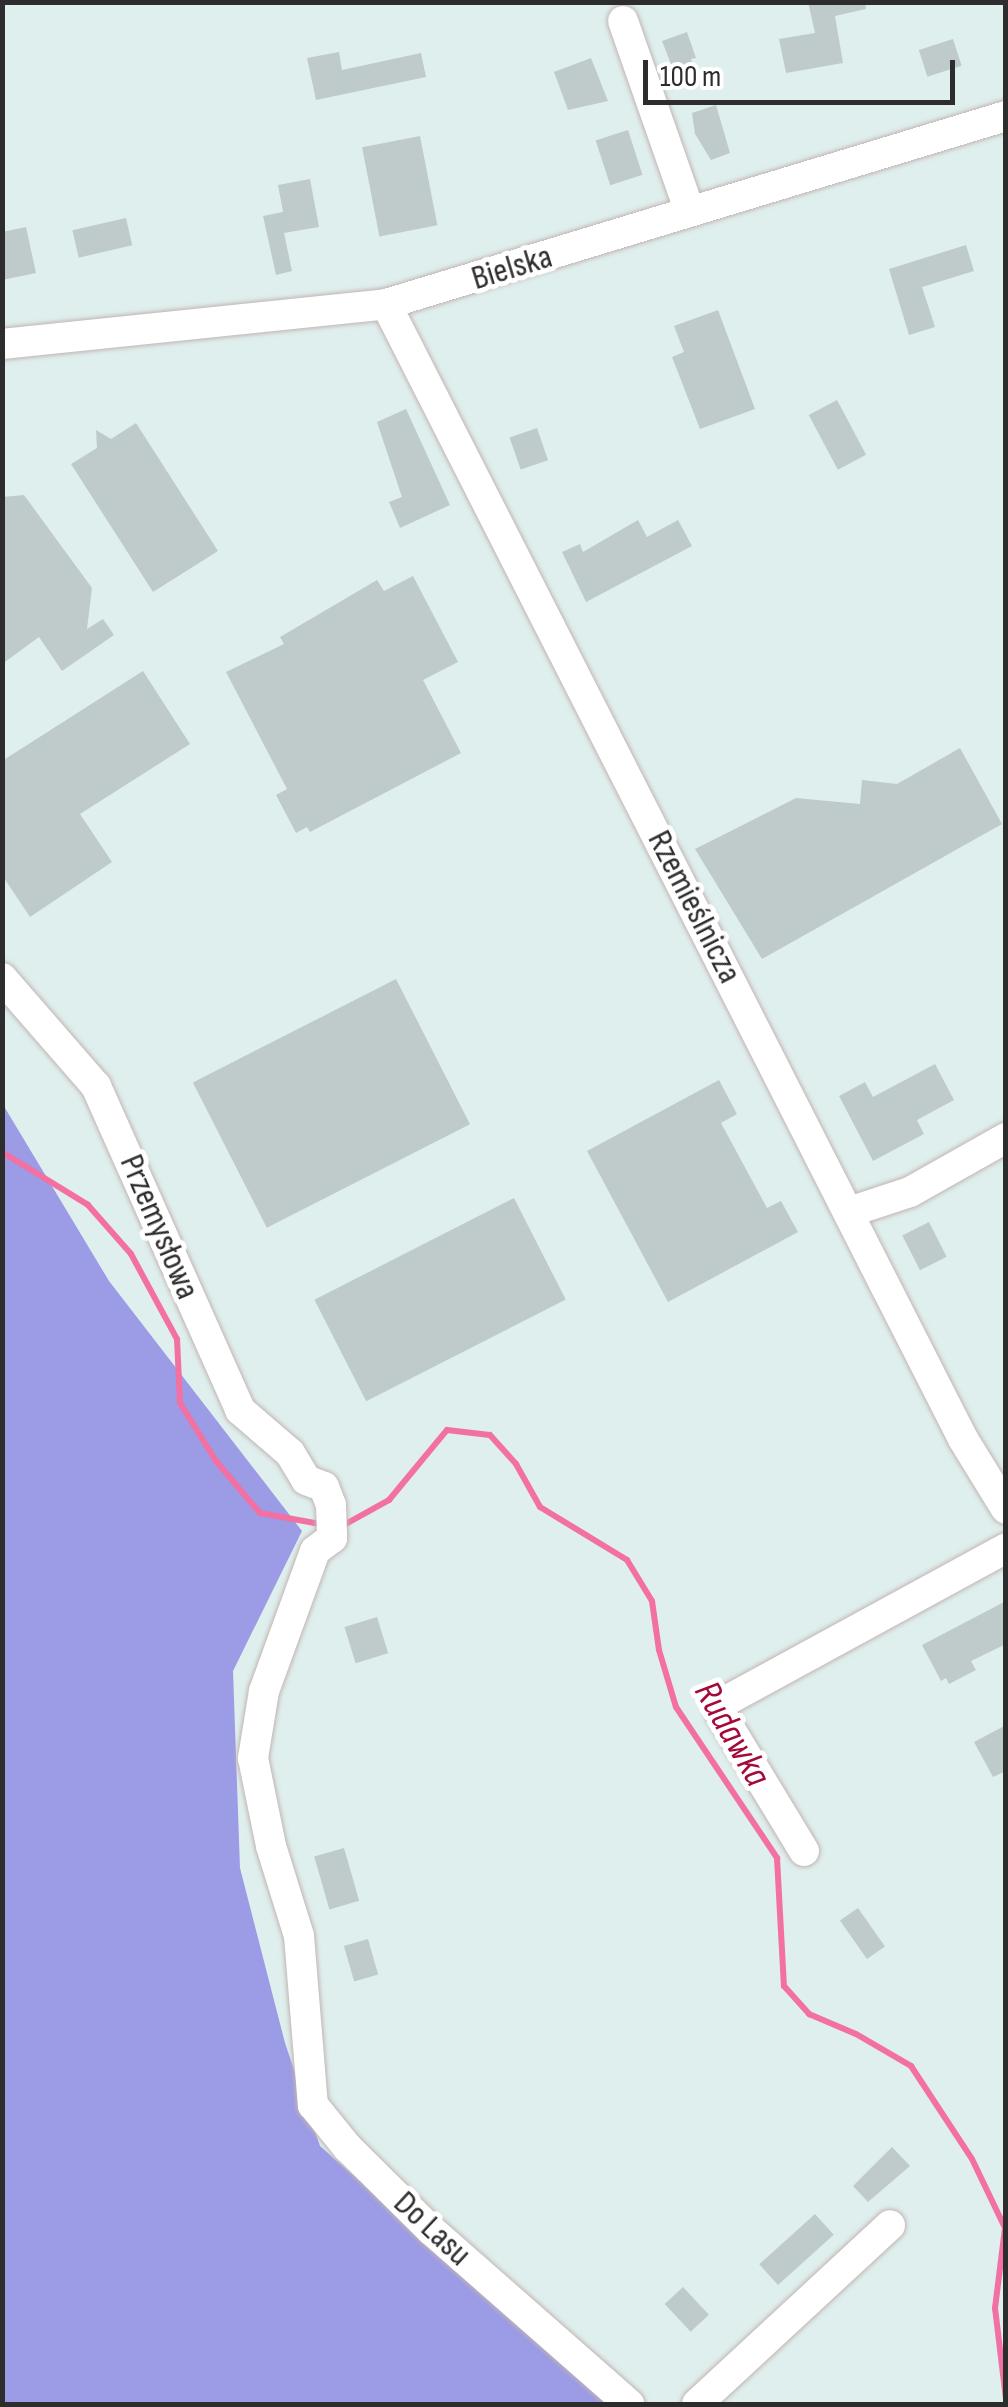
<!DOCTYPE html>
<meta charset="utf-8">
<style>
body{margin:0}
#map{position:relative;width:1008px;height:2407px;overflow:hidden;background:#dfefed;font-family:"Sofia Sans Condensed",sans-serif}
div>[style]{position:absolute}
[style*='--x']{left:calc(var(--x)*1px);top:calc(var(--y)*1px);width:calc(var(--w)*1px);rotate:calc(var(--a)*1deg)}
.green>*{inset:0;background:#9b9be6}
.stream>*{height:6px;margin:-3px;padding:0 3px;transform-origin:3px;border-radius:3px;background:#f370a3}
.building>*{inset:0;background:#bfcbca;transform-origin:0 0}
.roads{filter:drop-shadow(0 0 2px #c1b5b3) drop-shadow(0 0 2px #c1b5b3)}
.minor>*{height:30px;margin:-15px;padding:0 15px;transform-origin:15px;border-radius:15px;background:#fff}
span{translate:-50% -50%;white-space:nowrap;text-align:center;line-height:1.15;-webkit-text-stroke:10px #fff;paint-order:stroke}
.street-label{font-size:35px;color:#2d2d2d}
.water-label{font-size:38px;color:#a5093a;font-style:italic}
.frame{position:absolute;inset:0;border:5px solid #2d2d2d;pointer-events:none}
.scale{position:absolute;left:643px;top:60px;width:312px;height:45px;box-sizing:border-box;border:5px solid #2d2d2d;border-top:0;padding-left:12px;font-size:30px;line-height:35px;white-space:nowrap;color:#2d2d2d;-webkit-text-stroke:8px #fff;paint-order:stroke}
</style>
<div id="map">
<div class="green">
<div style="clip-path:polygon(2px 1103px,109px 1281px,302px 1531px,233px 1671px,240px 1868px,285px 2043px,320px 2146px,614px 2404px,3px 2404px)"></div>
</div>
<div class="stream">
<div style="--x:2;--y:1152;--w:101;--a:31.6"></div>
<div style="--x:88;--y:1205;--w:65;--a:48.7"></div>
<div style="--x:131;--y:1254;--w:97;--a:61.6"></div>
<div style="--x:177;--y:1339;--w:64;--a:87.3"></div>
<div style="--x:180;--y:1403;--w:68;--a:58.2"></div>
<div style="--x:216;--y:1461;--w:68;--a:49.8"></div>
<div style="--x:260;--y:1513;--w:61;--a:10.4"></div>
<div style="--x:342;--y:1526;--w:54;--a:-29"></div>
<div style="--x:389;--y:1500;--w:91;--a:-50.4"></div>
<div style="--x:447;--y:1430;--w:43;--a:6.6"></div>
<div style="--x:490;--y:1435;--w:39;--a:48"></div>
<div style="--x:516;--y:1464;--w:49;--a:60.8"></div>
<div style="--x:540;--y:1507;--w:102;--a:31.3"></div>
<div style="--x:627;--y:1560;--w:48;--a:58.6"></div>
<div style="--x:652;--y:1601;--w:49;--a:81.9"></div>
<div style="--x:659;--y:1650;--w:59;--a:73.4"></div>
<div style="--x:676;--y:1707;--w:182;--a:56.2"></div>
<div style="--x:777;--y:1858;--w:128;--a:86.9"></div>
<div style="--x:784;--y:1986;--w:38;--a:48"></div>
<div style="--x:809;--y:2014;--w:51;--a:23.1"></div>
<div style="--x:856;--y:2034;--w:64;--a:30.2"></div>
<div style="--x:911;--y:2066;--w:111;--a:56.7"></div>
<div style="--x:972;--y:2159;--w:76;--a:64.4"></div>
<div style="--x:1005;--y:2228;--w:81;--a:97.1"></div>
<div style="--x:995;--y:2308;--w:92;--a:83.1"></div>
</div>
<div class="building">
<div style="clip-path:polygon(808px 2px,865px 2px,866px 9px,835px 16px,843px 63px,786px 73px,779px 39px,815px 33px)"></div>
<div style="clip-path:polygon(687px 32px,696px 58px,691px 59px,695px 70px,676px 77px,662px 41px)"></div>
<div style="left:953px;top:39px;width:28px;height:36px;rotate:72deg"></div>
<div style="clip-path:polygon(339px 52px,342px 70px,421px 53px,426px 77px,316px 100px,307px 58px)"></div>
<div style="clip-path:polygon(591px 58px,608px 101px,568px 110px,554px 72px)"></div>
<div style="clip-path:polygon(716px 105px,730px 153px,711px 160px,695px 134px,692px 113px)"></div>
<div style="left:628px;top:130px;width:47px;height:34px;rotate:72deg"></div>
<div style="left:420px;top:136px;width:91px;height:59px;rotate:79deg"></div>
<div style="clip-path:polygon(310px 179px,319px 227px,284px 233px,292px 271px,276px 275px,263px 216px,283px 212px,278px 185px)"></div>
<div style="left:126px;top:218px;width:28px;height:55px;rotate:77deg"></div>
<div style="clip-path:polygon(26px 227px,36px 273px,2px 280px,2px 232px)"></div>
<div style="clip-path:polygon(966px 245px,974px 271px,922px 287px,935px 327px,909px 335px,889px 269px)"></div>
<div style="clip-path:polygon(718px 310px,755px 409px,700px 429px,672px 357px,684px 352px,674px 326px)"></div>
<div style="left:837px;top:400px;width:62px;height:32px;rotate:62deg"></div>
<div style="clip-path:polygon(406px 409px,450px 505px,400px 528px,389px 502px,402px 497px,377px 422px)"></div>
<div style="clip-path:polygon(136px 423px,218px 551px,153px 592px,71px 464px,97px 448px,96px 430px,111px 439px)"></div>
<div style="left:537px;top:428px;width:34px;height:29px;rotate:71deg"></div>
<div style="clip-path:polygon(24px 495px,92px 588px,87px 629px,103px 619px,114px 635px,62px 671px,39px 637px,2px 664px,2px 497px)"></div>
<div style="clip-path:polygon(638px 520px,647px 537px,678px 520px,692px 546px,586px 602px,562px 552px,580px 544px,583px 552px)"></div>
<div style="clip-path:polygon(413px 576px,458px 662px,423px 680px,461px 753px,310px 832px,307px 827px,296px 833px,276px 795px,287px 789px,226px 672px,284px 644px,280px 637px,377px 580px,384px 591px)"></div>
<div style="clip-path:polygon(143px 671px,190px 744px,80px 814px,112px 862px,30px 917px,2px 875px,2px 761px)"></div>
<div style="clip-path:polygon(960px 748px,1002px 824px,762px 959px,695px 849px,796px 798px,860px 804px,862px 780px,897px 784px)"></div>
<div style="left:396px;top:979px;width:163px;height:228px;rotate:63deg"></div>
<div style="clip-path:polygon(935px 1064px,954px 1100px,917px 1120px,924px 1134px,873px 1161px,839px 1096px,865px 1082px,873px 1097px)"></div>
<div style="clip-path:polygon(719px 1080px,737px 1114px,721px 1123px,767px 1208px,781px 1201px,798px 1232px,668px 1302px,587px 1151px)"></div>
<div style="left:514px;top:1198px;width:114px;height:224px;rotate:63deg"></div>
<div style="left:929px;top:1222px;width:39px;height:30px;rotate:63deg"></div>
<div style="clip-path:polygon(1006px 1601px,1006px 1644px,971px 1661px,976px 1670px,949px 1684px,946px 1678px,941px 1681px,922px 1645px)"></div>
<div style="left:377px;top:1617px;width:38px;height:34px;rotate:73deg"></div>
<div style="clip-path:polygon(1006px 1725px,1006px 1771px,993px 1777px,974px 1742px)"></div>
<div style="left:344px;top:1848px;width:55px;height:31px;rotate:74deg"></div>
<div style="left:858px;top:1908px;width:47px;height:22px;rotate:55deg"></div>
<div style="left:368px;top:1939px;width:37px;height:25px;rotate:74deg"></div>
<div style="clip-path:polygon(892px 2147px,910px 2166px,868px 2202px,853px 2186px)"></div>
<div style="left:815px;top:2214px;width:28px;height:75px;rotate:48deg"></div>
<div style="left:683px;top:2287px;width:38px;height:25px;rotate:47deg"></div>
</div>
<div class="roads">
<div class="minor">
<div style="--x:623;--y:21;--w:202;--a:70.7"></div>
<div style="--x:386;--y:304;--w:1273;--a:63.05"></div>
<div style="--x:963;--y:1439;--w:82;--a:58.4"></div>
<div style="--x:2;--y:344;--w:386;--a:-5.9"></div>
<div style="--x:386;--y:304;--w:648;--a:-16.87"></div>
<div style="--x:2;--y:978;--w:143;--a:49"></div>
<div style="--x:96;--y:1086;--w:355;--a:66"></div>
<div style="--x:240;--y:1410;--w:66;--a:40.7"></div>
<div style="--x:290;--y:1453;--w:31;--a:59"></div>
<div style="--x:306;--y:1480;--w:19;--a:21"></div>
<div style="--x:324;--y:1487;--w:19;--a:69"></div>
<div style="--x:331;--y:1505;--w:33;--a:88"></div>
<div style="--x:332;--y:1538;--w:21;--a:143"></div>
<div style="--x:315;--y:1551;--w:149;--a:110"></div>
<div style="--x:264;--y:1691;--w:68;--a:99.3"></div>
<div style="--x:253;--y:1758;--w:90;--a:78.4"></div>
<div style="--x:271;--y:1846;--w:94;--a:72.7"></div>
<div style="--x:299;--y:1936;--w:170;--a:85.3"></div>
<div style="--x:313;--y:2105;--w:55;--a:50.9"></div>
<div style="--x:348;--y:2148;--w:117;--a:44.7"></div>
<div style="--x:431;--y:2230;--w:264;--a:41.3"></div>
<div style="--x:852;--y:1211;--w:61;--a:-18.1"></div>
<div style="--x:910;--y:1192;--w:110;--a:-29.4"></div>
<div style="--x:804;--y:1851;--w:160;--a:-121.2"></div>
<div style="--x:721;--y:1714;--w:12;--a:-76"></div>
<div style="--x:724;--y:1702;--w:321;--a:-28.6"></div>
<div style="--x:697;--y:2404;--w:263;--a:-42.8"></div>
</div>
</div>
<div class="street-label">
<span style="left:512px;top:268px;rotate:-17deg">Bielska</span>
<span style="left:694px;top:907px;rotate:63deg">Rzemieślnicza</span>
<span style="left:159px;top:1227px;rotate:67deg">Przemysłowa</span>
<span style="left:432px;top:2229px;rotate:43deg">Do Lasu</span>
</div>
<div class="water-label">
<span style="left:732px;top:1734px;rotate:60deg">Rudawka</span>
</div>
<div class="frame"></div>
<div class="scale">100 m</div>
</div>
